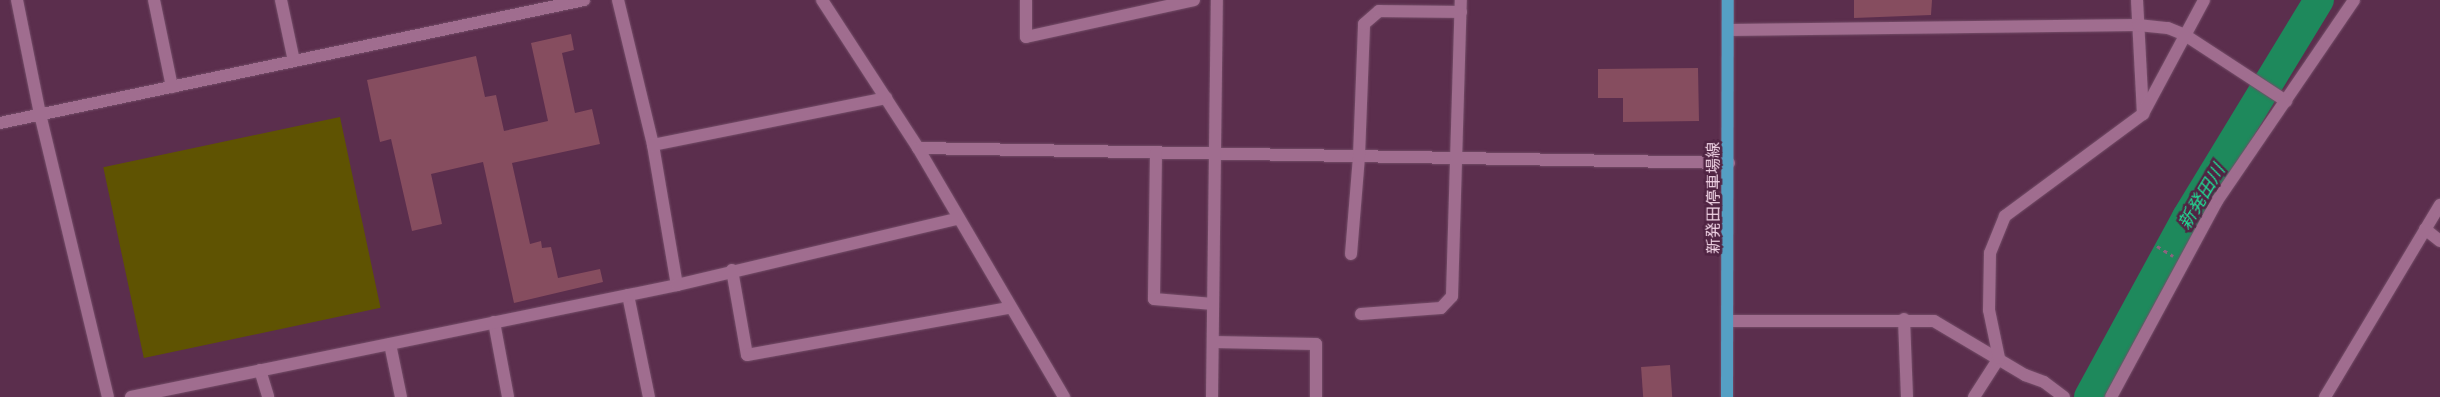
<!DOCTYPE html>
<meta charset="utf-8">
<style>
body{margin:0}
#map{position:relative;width:2440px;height:397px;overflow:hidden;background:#5b2e4d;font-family:Georgia,"Noto Sans JP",serif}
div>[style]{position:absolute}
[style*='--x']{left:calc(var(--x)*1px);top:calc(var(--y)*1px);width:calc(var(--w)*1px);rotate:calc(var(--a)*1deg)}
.green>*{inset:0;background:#5f5302;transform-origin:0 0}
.river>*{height:30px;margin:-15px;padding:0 15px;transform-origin:15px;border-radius:15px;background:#1e895c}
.building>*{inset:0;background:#864d5f;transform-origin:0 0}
.path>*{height:3px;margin-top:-1.5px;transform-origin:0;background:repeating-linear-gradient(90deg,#8b637e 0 4px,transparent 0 8px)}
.roads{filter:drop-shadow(0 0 1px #744d68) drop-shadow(0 0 1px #744d68)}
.minor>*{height:12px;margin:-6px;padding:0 6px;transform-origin:6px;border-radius:6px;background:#a06d8f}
.tertiary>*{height:12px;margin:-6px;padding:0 6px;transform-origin:6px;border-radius:6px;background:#a06d8f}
.primary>*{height:12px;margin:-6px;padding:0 6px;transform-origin:6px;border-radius:6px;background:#559fc4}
span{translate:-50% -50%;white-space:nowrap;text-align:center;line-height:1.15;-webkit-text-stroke:5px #502443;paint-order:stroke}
.street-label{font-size:16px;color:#f0d3e5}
.water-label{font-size:18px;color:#1fdf96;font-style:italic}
</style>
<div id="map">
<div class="green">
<div style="left:340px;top:117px;width:195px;height:242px;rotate:78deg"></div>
</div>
<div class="river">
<div style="--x:2089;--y:397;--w:205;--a:-61.4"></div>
<div style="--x:2187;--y:217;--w:254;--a:-58.7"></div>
</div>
<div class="building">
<div style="clip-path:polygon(1854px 0,1932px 0,1931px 15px,1854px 18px)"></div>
<div style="clip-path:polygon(571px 34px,574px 50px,562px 53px,575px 113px,592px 109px,600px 144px,512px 163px,530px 244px,541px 241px,542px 248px,551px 247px,558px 278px,600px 269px,603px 282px,514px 303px,483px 162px,431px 174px,442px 224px,412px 231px,391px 139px,380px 142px,367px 80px,476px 56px,485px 97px,496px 95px,504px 131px,548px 121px,531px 43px)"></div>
<div style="clip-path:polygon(1698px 68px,1699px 121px,1623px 122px,1623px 98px,1598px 98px,1598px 69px)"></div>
<div style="left:1670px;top:365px;width:32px;height:29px;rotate:86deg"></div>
</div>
<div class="path">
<div style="--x:2157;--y:246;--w:19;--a:32"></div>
</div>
<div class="roads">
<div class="minor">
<div style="--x:154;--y:0;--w:89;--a:78.3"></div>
<div style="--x:281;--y:0;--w:62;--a:78"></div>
<div style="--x:618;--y:0;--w:149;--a:76.4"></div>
<div style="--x:653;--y:145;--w:142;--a:80.3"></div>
<div style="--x:1026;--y:0;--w:37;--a:90"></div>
<div style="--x:1026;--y:37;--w:172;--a:-12.4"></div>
<div style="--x:2137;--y:0;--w:114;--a:87"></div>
<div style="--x:1728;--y:30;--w:410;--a:-0.7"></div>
<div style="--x:2138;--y:25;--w:30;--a:6"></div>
<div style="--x:2168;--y:28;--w:18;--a:22"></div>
<div style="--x:2185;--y:35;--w:121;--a:33.2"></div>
<div style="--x:653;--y:145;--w:238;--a:-11.4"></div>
<div style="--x:918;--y:148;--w:811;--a:1.06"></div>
<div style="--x:1156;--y:153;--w:146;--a:90.8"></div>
<div style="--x:1154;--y:299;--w:59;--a:4.8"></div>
<div style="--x:2425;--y:229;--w:19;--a:39"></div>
<div style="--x:1351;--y:254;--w:98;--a:-85.3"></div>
<div style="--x:1359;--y:156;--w:132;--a:-87.8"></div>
<div style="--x:1364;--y:24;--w:20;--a:-41"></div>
<div style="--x:1379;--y:11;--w:82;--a:0.7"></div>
<div style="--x:732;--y:270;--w:86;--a:80"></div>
<div style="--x:747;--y:355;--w:266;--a:-10.2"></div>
<div style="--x:628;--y:295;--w:104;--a:78.4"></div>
<div style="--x:1361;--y:314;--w:80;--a:-4.3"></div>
<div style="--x:1441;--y:308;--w:16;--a:-47"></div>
<div style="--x:1452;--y:296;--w:296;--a:-88.3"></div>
<div style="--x:1904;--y:319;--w:78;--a:87.8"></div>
<div style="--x:1728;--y:321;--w:206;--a:0"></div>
<div style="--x:1934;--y:321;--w:106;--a:30.7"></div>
<div style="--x:2025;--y:375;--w:20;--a:20"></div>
<div style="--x:2044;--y:382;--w:25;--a:37"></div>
<div style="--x:494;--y:322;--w:76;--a:79.4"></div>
<div style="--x:1213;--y:342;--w:103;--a:1.1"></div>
<div style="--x:1316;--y:344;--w:53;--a:90"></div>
<div style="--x:390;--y:344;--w:54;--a:78.3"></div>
<div style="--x:260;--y:370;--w:28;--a:73"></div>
<div style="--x:131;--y:397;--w:557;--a:-11.59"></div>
<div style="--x:677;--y:285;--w:288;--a:-13.3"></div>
<div style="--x:1212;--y:397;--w:397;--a:-89.3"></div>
<div style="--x:1974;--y:397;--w:46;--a:-57.3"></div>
<div style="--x:1999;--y:358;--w:49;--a:-101.8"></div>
<div style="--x:1989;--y:310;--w:57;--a:-89"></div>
<div style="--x:1990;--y:253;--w:40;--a:-68"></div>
<div style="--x:2005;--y:216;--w:172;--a:-36.5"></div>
<div style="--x:2143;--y:114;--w:129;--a:-61.8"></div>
<div style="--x:2325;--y:397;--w:224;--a:-59.1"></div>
</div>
<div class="tertiary">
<div style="--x:17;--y:0;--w:116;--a:78.6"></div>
<div style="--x:40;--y:114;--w:291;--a:76.5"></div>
<div style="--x:822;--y:0;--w:176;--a:57"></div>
<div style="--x:918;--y:148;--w:289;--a:59.6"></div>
<div style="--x:0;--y:123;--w:597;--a:-11.89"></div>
<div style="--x:2111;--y:397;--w:223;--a:-61.6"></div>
<div style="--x:2217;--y:201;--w:243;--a:-55.7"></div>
</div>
<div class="primary">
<div style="--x:1727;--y:397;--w:397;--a:-89.9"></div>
</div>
</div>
<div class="street-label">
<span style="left:1712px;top:198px;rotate:-90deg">新発田停車場線</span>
</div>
<div class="water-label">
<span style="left:2200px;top:196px;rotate:-59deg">新発田川</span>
</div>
</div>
